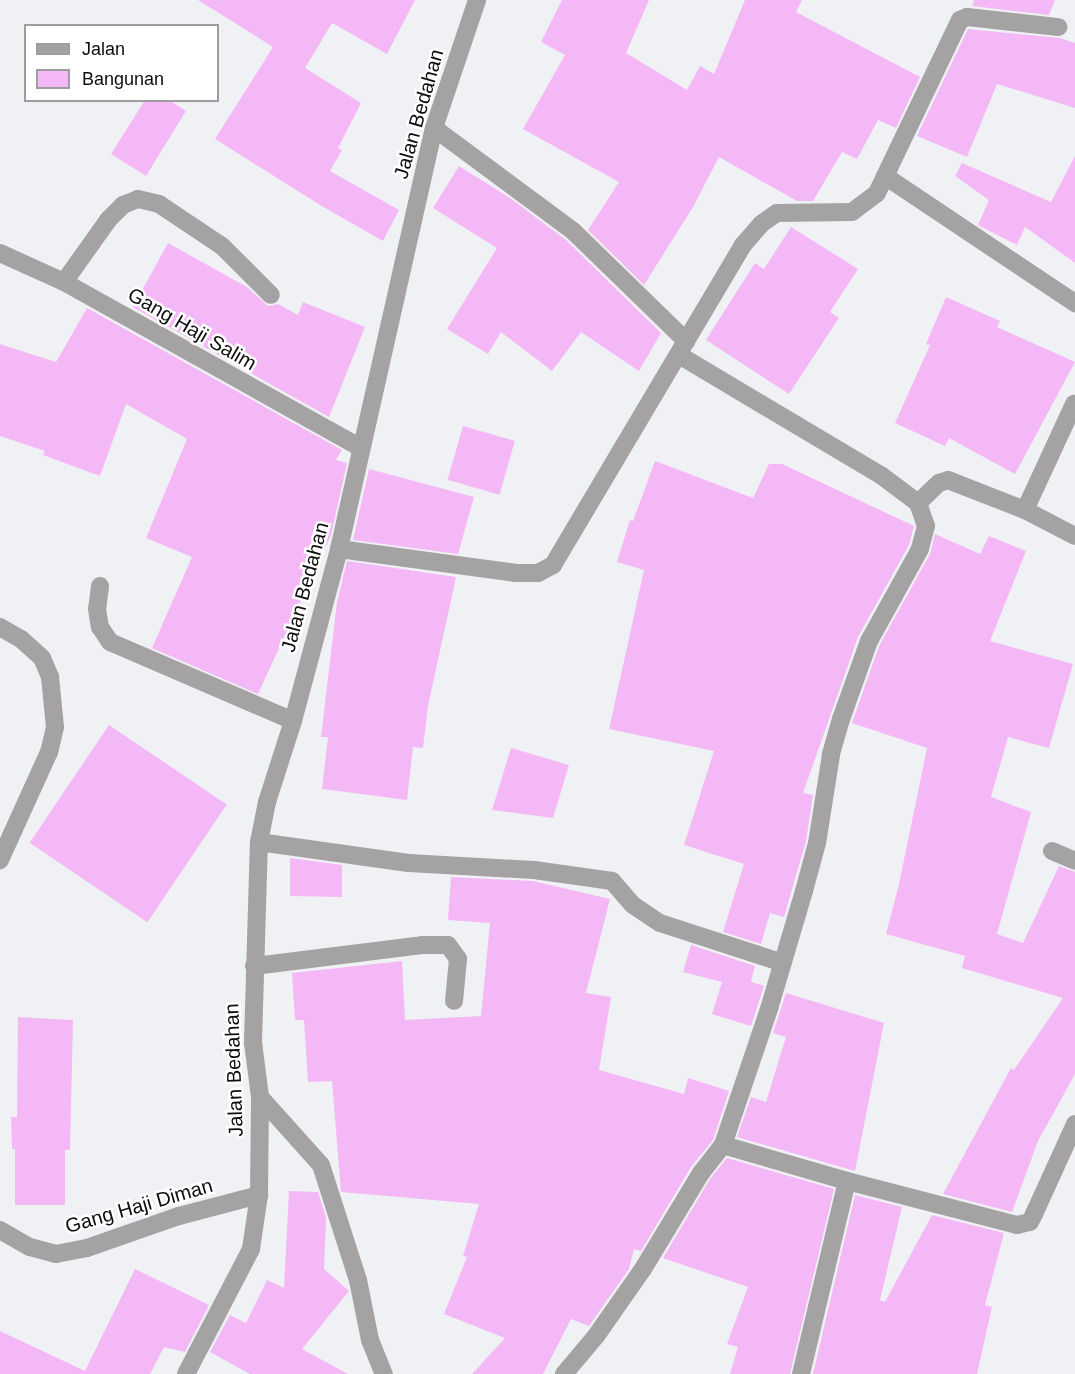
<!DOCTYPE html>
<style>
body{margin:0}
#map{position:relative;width:1075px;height:1374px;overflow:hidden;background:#f0f1f5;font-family:Arial,sans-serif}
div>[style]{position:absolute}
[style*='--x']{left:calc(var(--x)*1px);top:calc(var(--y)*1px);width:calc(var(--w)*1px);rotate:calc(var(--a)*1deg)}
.building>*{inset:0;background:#f5b8f6;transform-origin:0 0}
.street>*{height:18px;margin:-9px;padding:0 9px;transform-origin:9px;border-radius:9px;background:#a4a2a2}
span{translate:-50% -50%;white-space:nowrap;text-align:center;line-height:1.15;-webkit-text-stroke:5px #fff;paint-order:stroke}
.street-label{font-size:20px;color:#0c0d0e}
.legend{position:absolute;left:24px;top:24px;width:195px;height:78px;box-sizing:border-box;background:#fff;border:2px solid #9e9e9f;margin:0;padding:8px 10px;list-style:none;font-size:18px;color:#0c0d0e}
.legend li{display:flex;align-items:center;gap:12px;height:30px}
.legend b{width:30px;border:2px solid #9e9e9f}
</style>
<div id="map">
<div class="building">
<div style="clip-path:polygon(198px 0,415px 0,387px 54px,332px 23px,305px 68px,361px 103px,338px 148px,342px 150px,330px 171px,399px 210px,383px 241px,320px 205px,215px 139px,273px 47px)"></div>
<div style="clip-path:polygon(562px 0,649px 0,626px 53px,687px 90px,700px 66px,714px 74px,745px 0,802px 0,796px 12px,920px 77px,896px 128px,878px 120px,857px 159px,842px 152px,813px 201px,797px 201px,719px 157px,693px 207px,644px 285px,588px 230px,619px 182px,523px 129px,565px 55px,541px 42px)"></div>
<div style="clip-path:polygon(974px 0,1055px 0,1049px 15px,972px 6px)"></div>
<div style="clip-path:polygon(968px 29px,1060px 38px,1075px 43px,1075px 108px,997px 84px,967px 157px,917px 136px)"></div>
<div style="clip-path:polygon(145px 100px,169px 100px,186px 111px,146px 176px,111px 154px)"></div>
<div style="clip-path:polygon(1075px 156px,1075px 263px,1025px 227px,1017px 245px,978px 225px,989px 200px,955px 176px,962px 163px,1051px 202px)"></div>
<div style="clip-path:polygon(459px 166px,510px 198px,566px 240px,661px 333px,639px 371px,581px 332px,552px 371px,501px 332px,488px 354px,447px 329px,497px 248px,433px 208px)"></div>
<div style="clip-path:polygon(791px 227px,858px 269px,830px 312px,839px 318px,789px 394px,706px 340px,755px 263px,764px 269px)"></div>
<div style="clip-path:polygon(168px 243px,247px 287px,268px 306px,278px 304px,298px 315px,303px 302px,365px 327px,329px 417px,133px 307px)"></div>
<div style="clip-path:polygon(946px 297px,1000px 321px,997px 327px,1075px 362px,1015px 474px,949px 438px,945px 446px,895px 423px,930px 345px,926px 344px)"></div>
<div style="clip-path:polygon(87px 308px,342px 450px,336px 460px,347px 463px,331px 535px,258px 694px,152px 648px,192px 557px,146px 538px,187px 439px,126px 404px,100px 476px,43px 455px,45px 451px,0 436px,0 344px,56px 362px)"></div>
<div style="left:463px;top:426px;width:54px;height:56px;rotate:16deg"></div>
<div style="clip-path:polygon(655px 461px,753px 498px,769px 464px,782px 464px,914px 526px,909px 545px,858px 637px,803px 793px,813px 795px,806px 841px,784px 917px,770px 913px,761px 944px,723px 932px,744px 864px,684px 845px,714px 751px,609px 729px,644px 570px,617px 562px,630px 520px,633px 521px)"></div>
<div style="clip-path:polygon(369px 469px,474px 497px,458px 554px,353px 540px)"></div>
<div style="clip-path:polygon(935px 534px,980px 554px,989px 536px,1026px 551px,990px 641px,1073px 664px,1049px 748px,1008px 737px,991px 797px,1031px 812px,997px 934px,1023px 943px,1059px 866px,1075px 872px,1075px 1074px,1038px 1141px,1012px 1212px,943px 1194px,1011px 1068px,1014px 1070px,1063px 998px,962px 968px,965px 956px,886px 934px,899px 884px,927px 748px,852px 723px,879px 646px,930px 554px)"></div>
<div style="clip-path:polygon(347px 561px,456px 577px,428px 706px,423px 748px,413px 747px,407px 800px,322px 789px,328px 737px,321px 737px,337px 602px)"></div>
<div style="left:109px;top:725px;width:142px;height:142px;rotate:34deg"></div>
<div style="clip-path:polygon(511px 748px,569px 765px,553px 818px,492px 810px)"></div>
<div style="clip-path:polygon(290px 858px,342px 865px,342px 897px,290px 896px)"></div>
<div style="clip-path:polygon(451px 877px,533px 881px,610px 899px,586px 993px,611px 997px,599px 1070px,684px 1094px,688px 1078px,729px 1091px,713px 1140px,691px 1167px,641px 1251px,634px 1249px,629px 1269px,589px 1326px,571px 1319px,543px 1374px,472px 1374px,505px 1338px,444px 1314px,467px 1257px,463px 1256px,479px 1204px,341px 1192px,332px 1081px,308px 1082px,304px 1020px,295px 1020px,292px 973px,402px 961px,405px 1020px,481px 1016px,490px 923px,448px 920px)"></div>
<div style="clip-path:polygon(691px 945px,755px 966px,751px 982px,764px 986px,751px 1026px,712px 1014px,722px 982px,683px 972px)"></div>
<div style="clip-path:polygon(786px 993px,884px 1023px,855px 1171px,737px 1137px,751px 1097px,766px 1102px,786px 1037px,773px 1033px)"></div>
<div style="clip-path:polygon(18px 1017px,73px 1020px,70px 1150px,65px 1150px,65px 1205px,15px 1205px,15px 1149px,12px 1149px,11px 1117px,17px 1117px)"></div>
<div style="clip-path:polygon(727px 1158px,834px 1189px,790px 1374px,730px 1374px,738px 1347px,727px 1344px,748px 1287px,663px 1258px,710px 1179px)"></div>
<div style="clip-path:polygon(289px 1191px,318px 1192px,326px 1217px,324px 1269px,349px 1291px,302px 1349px,348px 1374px,250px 1374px,210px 1352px,230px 1315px,246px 1323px,267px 1280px,284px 1288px)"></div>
<div style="clip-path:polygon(855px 1195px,902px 1207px,880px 1300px,885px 1302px,932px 1215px,1004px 1233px,985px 1305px,992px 1307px,977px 1374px,813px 1374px)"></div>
<div style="clip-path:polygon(135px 1269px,209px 1305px,185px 1352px,164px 1347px,150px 1374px,0 1374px,0 1331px,85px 1371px)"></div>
</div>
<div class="street">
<div style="--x:434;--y:128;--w:173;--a:36.5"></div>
<div style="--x:573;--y:231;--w:158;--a:44.2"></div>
<div style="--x:885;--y:176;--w:229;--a:33.8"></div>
<div style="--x:0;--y:253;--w:70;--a:24.4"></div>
<div style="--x:64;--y:282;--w:340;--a:29.2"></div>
<div style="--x:64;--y:282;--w:77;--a:-54.5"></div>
<div style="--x:109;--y:219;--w:20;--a:-45"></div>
<div style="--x:123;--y:205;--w:16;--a:-22"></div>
<div style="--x:138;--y:199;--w:22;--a:13"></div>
<div style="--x:159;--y:204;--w:76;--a:33.7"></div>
<div style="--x:222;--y:246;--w:69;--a:45"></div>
<div style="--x:679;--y:355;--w:236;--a:30.8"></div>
<div style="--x:882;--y:476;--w:45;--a:36.9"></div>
<div style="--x:918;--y:503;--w:24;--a:71"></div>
<div style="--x:926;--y:526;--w:24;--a:105"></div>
<div style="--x:920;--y:549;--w:105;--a:119"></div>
<div style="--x:869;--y:641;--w:83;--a:109.7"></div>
<div style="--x:841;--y:719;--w:37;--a:106"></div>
<div style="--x:831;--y:755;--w:89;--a:99"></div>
<div style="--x:817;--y:843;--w:50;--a:105.2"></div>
<div style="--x:804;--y:891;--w:120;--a:106.5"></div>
<div style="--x:770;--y:1006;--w:147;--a:108.7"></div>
<div style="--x:723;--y:1145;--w:129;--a:16.2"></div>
<div style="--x:847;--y:1181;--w:176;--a:14.5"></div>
<div style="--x:1017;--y:1225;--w:13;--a:-13"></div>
<div style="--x:1030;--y:1222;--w:9;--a:-63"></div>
<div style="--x:1034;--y:1214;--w:99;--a:-65.5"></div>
<div style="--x:918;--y:503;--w:29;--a:-44"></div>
<div style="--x:939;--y:483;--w:9;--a:-18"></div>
<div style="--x:948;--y:480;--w:83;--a:21.3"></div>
<div style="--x:1025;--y:510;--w:56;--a:27.5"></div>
<div style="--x:1025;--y:510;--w:117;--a:-65.2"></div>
<div style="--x:339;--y:549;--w:179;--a:7.7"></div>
<div style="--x:516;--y:573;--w:22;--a:0"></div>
<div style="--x:538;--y:573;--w:17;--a:-28"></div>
<div style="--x:553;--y:565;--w:372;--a:-59.3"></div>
<div style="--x:743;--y:245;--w:28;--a:-49"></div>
<div style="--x:761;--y:224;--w:19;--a:-35"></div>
<div style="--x:777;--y:213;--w:75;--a:-0.8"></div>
<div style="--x:852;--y:212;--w:31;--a:-37"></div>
<div style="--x:877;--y:193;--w:192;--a:-64.4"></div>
<div style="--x:960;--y:20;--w:8;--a:-23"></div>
<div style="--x:967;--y:17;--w:92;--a:6.3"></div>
<div style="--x:100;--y:586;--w:23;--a:97"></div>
<div style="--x:97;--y:609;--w:18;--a:81"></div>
<div style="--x:100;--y:627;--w:18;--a:56"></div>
<div style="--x:110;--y:642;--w:199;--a:23.3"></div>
<div style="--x:0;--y:627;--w:24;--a:30"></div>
<div style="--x:21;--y:639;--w:28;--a:42"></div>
<div style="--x:42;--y:658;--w:21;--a:67"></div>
<div style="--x:50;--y:677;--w:50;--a:84.3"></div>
<div style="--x:55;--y:727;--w:26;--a:103"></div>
<div style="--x:49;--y:752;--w:119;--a:114.4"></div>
<div style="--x:259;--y:842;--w:151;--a:8"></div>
<div style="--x:409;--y:863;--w:125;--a:3.2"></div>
<div style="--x:534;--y:870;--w:79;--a:8"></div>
<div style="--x:612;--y:881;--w:32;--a:49"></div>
<div style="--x:633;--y:905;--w:32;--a:34"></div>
<div style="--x:660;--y:923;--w:129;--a:18"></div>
<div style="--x:1052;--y:851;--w:25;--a:23"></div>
<div style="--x:254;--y:966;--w:169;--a:-7.1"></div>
<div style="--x:422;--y:945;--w:26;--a:0"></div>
<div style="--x:448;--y:945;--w:17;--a:54"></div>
<div style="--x:458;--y:959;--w:42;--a:95.4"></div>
<div style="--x:260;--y:1097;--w:91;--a:48.1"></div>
<div style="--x:321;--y:1165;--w:121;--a:72.2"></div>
<div style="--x:358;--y:1280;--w:61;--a:78.7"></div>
<div style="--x:370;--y:1340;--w:37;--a:68"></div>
<div style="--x:0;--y:1230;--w:34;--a:30"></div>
<div style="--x:30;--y:1247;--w:27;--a:15"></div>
<div style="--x:56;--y:1254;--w:32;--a:-11"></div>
<div style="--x:87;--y:1248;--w:97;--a:-19.2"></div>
<div style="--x:179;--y:1216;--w:83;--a:-14.7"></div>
<div style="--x:186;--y:1374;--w:141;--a:-62.5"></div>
<div style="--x:251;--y:1249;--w:55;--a:-81.6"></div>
<div style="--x:259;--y:1195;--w:98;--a:-89.4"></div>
<div style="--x:260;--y:1097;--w:55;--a:-97.3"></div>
<div style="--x:253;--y:1042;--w:200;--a:-88.3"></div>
<div style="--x:259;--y:842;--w:41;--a:-78.7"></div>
<div style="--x:267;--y:802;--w:85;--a:-72.2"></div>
<div style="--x:293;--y:721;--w:178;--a:-75"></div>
<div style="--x:339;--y:549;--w:432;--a:-77.3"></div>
<div style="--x:434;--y:128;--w:135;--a:-71.4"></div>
<div style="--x:564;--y:1374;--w:50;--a:-49.9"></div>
<div style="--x:596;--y:1336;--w:82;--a:-55"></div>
<div style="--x:643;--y:1269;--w:112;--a:-58.9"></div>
<div style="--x:701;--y:1173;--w:36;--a:-52"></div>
<div style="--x:801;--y:1374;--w:198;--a:-76.6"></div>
</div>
<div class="street-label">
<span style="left:419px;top:114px;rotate:-74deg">Jalan Bedahan</span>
<span style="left:192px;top:329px;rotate:30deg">Gang Haji Salim</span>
<span style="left:305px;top:587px;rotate:-75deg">Jalan Bedahan</span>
<span style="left:234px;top:1070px;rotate:-92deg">Jalan Bedahan</span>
<span style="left:139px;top:1206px;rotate:-16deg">Gang Haji Diman</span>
</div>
<ul class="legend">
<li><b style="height:8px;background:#a4a2a2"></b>Jalan</li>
<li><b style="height:16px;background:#f5b8f6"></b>Bangunan</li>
</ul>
</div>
